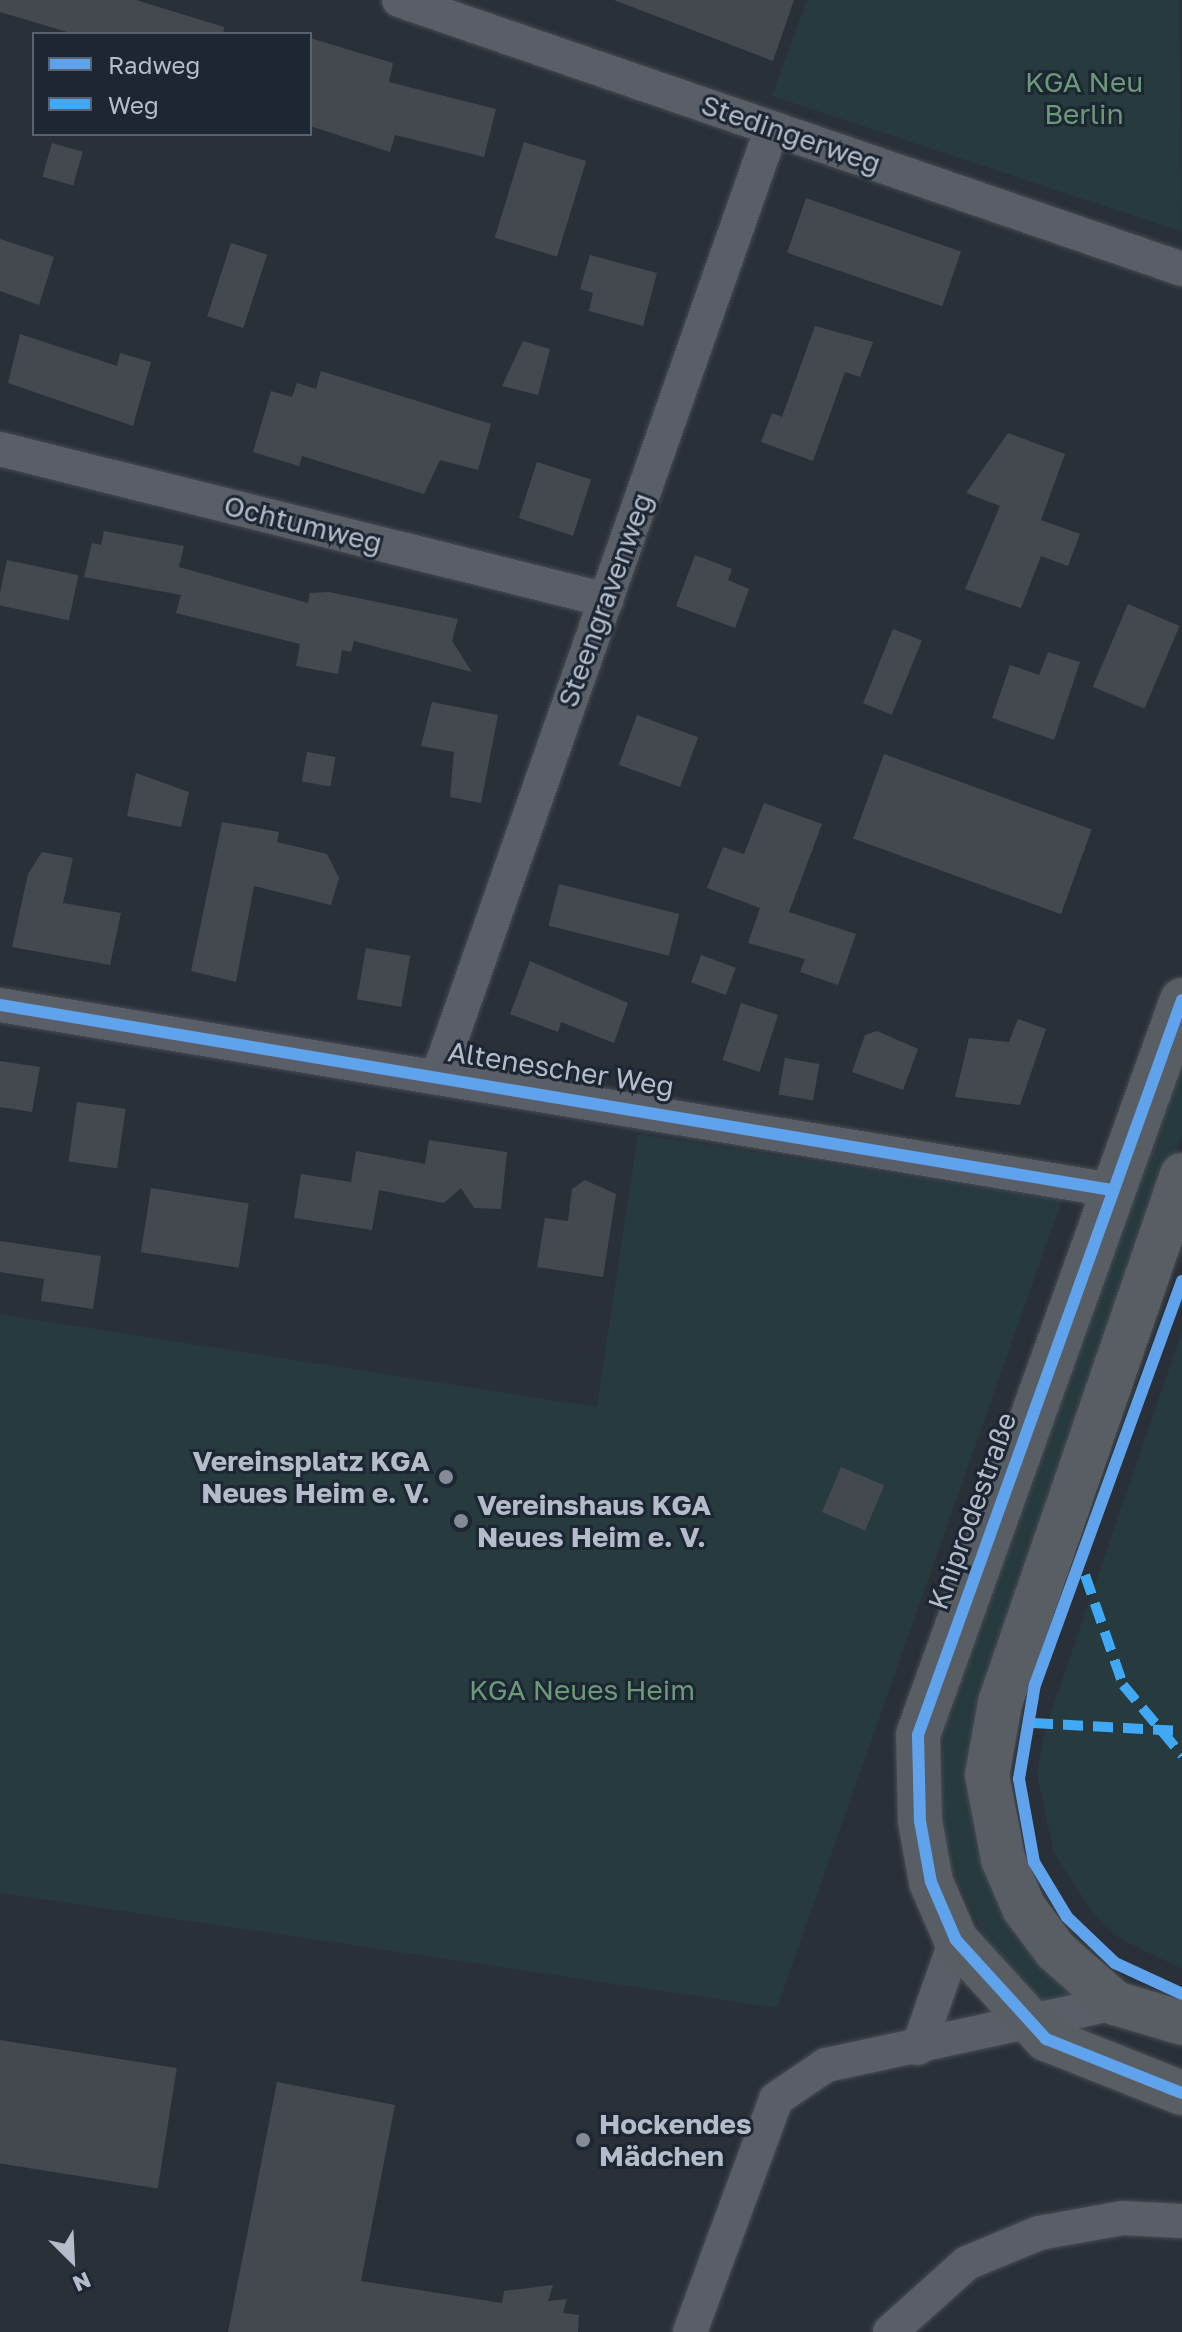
<!DOCTYPE html>
<meta charset="utf-8">
<style>
body{margin:0}
#map{position:relative;width:1182px;height:2332px;overflow:hidden;background:#2a3038;font-family:"Golos Text",sans-serif}
div>[style]{position:absolute}
[style*='--x']{left:calc(var(--x)*1px);top:calc(var(--y)*1px);width:calc(var(--w)*1px);rotate:calc(var(--a)*1deg)}
.green>*{inset:0;background:#273a3e}
.building>*{inset:0;background:#444950;transform-origin:0 0}
.roads{filter:drop-shadow(0 0 2px #484c53) drop-shadow(0 0 2px #484c53)}
.street>*{height:34px;margin:-17px;padding:0 17px;transform-origin:17px;border-radius:17px;background:#5a5e66}
.secondary>*{height:44px;margin:-22px;padding:0 22px;transform-origin:22px;border-radius:22px;background:#595d64}
.quiet>*{height:10px;margin-top:-5px;transform-origin:0;background:repeating-linear-gradient(90deg,#3fa9f5 0 20px,transparent 0 30px)}
.cycleway>*{height:12px;margin:-6px;padding:0 6px;transform-origin:6px;border-radius:6px;background:#60a3ed}
.dots>*{width:22px;height:22px;translate:-50% -50%;box-sizing:border-box;border:4px solid #1d2633;border-radius:50%}
span{translate:-50% -50%;white-space:nowrap;text-align:center;line-height:1.15;-webkit-text-stroke:6px #1d2633;paint-order:stroke}
.park-label{font-size:28px;color:#6b9a76}
.street-label{font-size:28px;color:#b4bcc9}
.poi-label{font-size:28px;color:#b4bcc9;font-weight:700}
.right{translate:-100% -50%;text-align:right}
.left{translate:0 -50%;text-align:left}
.legend{position:absolute;left:32px;top:32px;width:280px;height:104px;box-sizing:border-box;background:#1d2633;border:2px solid #59626f;margin:0;padding:10px 14px;list-style:none;font-size:24px;color:#b4bcc9}
.legend li{display:flex;align-items:center;gap:16px;height:40px}
.legend b{width:40px;border:2px solid #59626f}
.north{position:absolute;left:32px;top:2220px;width:80px;height:80px;-webkit-text-stroke:6px #1d2633;paint-order:stroke;rotate:156deg;font-size:22px;font-weight:700;line-height:32px;text-align:center;color:#b4bcc9}
.north::after{content:'';display:block;margin:auto;width:28px;height:36px;background:#b4bcc9;clip-path:polygon(50% 0,100% 100%,50% 72%,0 100%)}
</style>
<div id="map">
<div class="green">
<div style="clip-path:polygon(807px 0,1179px 0,1182px 232px,772px 96px)"></div>
<div style="clip-path:polygon(1182px 1049px,1182px 1136px,1028px 1560px,969px 1774px,973px 1837px,996px 1901px,1016px 1937px,1078px 1998px,1036px 2003px,990px 1948px,952px 1871px,940px 1812px,944px 1734px,954px 1687px)"></div>
<div style="clip-path:polygon(638px 1134px,1062px 1200px,777px 2008px,0 1893px,0 1314px,597px 1407px)"></div>
<div style="clip-path:polygon(1182px 1331px,1182px 1969px,1119px 1938px,1093px 1913px,1054px 1853px,1037px 1774px,1045px 1730px)"></div>
</div>
<div class="building">
<div style="clip-path:polygon(0 0,136px 0,224px 27px,223px 34px,74px 34px,0 12px)"></div>
<div style="clip-path:polygon(614px 0,794px 0,773px 61px)"></div>
<div style="clip-path:polygon(310px 38px,393px 63px,389px 82px,496px 109px,484px 157px,395px 135px,390px 152px,310px 126px)"></div>
<div style="left:524px;top:142px;width:65px;height:100px;rotate:17deg"></div>
<div style="left:52px;top:143px;width:32px;height:35px;rotate:16deg"></div>
<div style="left:806px;top:198px;width:164px;height:58px;rotate:19deg"></div>
<div style="clip-path:polygon(0 239px,54px 257px,39px 305px,0 291px)"></div>
<div style="left:231px;top:243px;width:38px;height:77px;rotate:18deg"></div>
<div style="clip-path:polygon(590px 255px,657px 273px,643px 326px,589px 311px,593px 293px,580px 289px)"></div>
<div style="clip-path:polygon(815px 326px,873px 342px,860px 377px,845px 372px,813px 461px,761px 442px,772px 413px,782px 417px)"></div>
<div style="clip-path:polygon(20px 334px,117px 366px,120px 353px,151px 362px,133px 426px,8px 383px)"></div>
<div style="clip-path:polygon(523px 341px,550px 349px,538px 395px,502px 386px)"></div>
<div style="clip-path:polygon(321px 371px,491px 424px,478px 470px,440px 460px,424px 494px,302px 456px,299px 466px,253px 452px,271px 391px,292px 397px,297px 383px,316px 389px)"></div>
<div style="clip-path:polygon(1008px 433px,1065px 454px,1041px 520px,1080px 534px,1068px 566px,1041px 556px,1021px 608px,965px 589px,1000px 506px,966px 493px)"></div>
<div style="left:537px;top:462px;width:57px;height:59px;rotate:18deg"></div>
<div style="clip-path:polygon(104px 531px,184px 546px,179px 567px,308px 603px,310px 593px,329px 592px,458px 619px,452px 641px,472px 672px,354px 641px,351px 652px,342px 650px,338px 674px,296px 666px,300px 644px,176px 613px,181px 595px,84px 577px,92px 543px,101px 545px)"></div>
<div style="clip-path:polygon(695px 555px,732px 569px,728px 580px,749px 589px,735px 628px,676px 606px)"></div>
<div style="left:7px;top:560px;width:73px;height:46px;rotate:12deg"></div>
<div style="left:1128px;top:604px;width:56px;height:90px;rotate:23deg"></div>
<div style="left:893px;top:629px;width:31px;height:80px;rotate:22deg"></div>
<div style="clip-path:polygon(1048px 652px,1080px 662px,1054px 740px,992px 718px,1010px 665px,1039px 675px)"></div>
<div style="clip-path:polygon(432px 702px,498px 715px,481px 803px,450px 797px,454px 752px,421px 746px)"></div>
<div style="left:637px;top:715px;width:65px;height:53px;rotate:20deg"></div>
<div style="left:307px;top:752px;width:29px;height:30px;rotate:10deg"></div>
<div style="left:884px;top:754px;width:221px;height:90px;rotate:20deg"></div>
<div style="clip-path:polygon(136px 773px,189px 792px,181px 827px,127px 816px)"></div>
<div style="clip-path:polygon(764px 803px,822px 824px,789px 912px,856px 934px,838px 985px,800px 972px,805px 959px,748px 943px,760px 908px,707px 888px,723px 847px,744px 854px)"></div>
<div style="clip-path:polygon(222px 822px,279px 832px,277px 842px,327px 854px,339px 878px,331px 905px,254px 886px,236px 982px,191px 971px)"></div>
<div style="clip-path:polygon(42px 852px,73px 858px,63px 903px,121px 913px,110px 965px,12px 947px,28px 874px)"></div>
<div style="left:559px;top:884px;width:124px;height:43px;rotate:14deg"></div>
<div style="left:366px;top:948px;width:45px;height:52px;rotate:10deg"></div>
<div style="left:701px;top:955px;width:37px;height:29px;rotate:20deg"></div>
<div style="clip-path:polygon(530px 961px,628px 1003px,614px 1043px,561px 1022px,558px 1032px,510px 1014px)"></div>
<div style="left:741px;top:1003px;width:39px;height:60px;rotate:18deg"></div>
<div style="clip-path:polygon(1018px 1019px,1046px 1029px,1020px 1105px,955px 1097px,969px 1038px,1009px 1042px)"></div>
<div style="clip-path:polygon(877px 1031px,918px 1049px,903px 1090px,852px 1072px,865px 1035px)"></div>
<div style="left:785px;top:1058px;width:35px;height:37px;rotate:10deg"></div>
<div style="clip-path:polygon(0 1061px,40px 1067px,32px 1112px,0 1107px)"></div>
<div style="left:77px;top:1102px;width:49px;height:60px;rotate:8deg"></div>
<div style="clip-path:polygon(429px 1140px,507px 1152px,501px 1209px,474px 1208px,461px 1188px,444px 1203px,379px 1190px,372px 1230px,294px 1218px,301px 1174px,351px 1182px,356px 1151px,425px 1164px)"></div>
<div style="clip-path:polygon(585px 1180px,616px 1194px,603px 1277px,537px 1267px,545px 1218px,568px 1221px,572px 1189px)"></div>
<div style="left:151px;top:1188px;width:99px;height:65px;rotate:9deg"></div>
<div style="clip-path:polygon(0 1241px,101px 1256px,93px 1309px,41px 1301px,44px 1279px,0 1272px)"></div>
<div style="left:841px;top:1467px;width:47px;height:49px;rotate:23deg"></div>
<div style="left:0;top:2040px;width:179px;height:122px;rotate:9deg"></div>
<div style="clip-path:polygon(277px 2082px,395px 2105px,361px 2281px,502px 2303px,504px 2291px,553px 2285px,548px 2301px,567px 2299px,563px 2313px,579px 2315px,578px 2332px,228px 2332px)"></div>
</div>
<div class="roads">
<div class="street">
<div style="--x:399;--y:0;--w:828;--a:18.96"></div>
<div style="--x:0;--y:449;--w:625;--a:13.99"></div>
<div style="--x:0;--y:1005;--w:1127;--a:9.45"></div>
<div style="--x:439;--y:1073;--w:1002;--a:-70.59"></div>
<div style="--x:918;--y:2048;--w:114;--a:-70.6"></div>
<div style="--x:690;--y:2332;--w:248;--a:-69.7"></div>
<div style="--x:776;--y:2099;--w:60;--a:-34.2"></div>
<div style="--x:826;--y:2065;--w:296;--a:-12.1"></div>
<div style="--x:890;--y:2332;--w:103;--a:-41.9"></div>
<div style="--x:967;--y:2263;--w:78;--a:-22.6"></div>
<div style="--x:1039;--y:2233;--w:85;--a:-10.1"></div>
<div style="--x:1123;--y:2218;--w:59;--a:2.9"></div>
</div>
<div class="secondary">
<div style="--x:1182;--y:1000;--w:781;--a:109.76"></div>
<div style="--x:918;--y:1735;--w:86;--a:88.7"></div>
<div style="--x:920;--y:1821;--w:62;--a:79.8"></div>
<div style="--x:931;--y:1882;--w:63;--a:66.7"></div>
<div style="--x:956;--y:1940;--w:134;--a:47.7"></div>
<div style="--x:1046;--y:2039;--w:146;--a:21.7"></div>
<div style="--x:1182;--y:1175;--w:558;--a:109.02"></div>
<div style="--x:1000;--y:1703;--w:73;--a:100.2"></div>
<div style="--x:987;--y:1775;--w:86;--a:79.2"></div>
<div style="--x:1003;--y:1859;--w:53;--a:66.8"></div>
<div style="--x:1024;--y:1908;--w:54;--a:53.3"></div>
<div style="--x:1056;--y:1951;--w:79;--a:41.4"></div>
<div style="--x:1115;--y:2003;--w:70;--a:16.6"></div>
</div>
</div>
<div class="quiet">
<div style="--x:1085;--y:1575;--w:116;--a:70.9"></div>
<div style="--x:1123;--y:1685;--w:92;--a:49.9"></div>
<div style="--x:1033;--y:1723;--w:149;--a:3.1"></div>
</div>
<div class="cycleway">
<div style="--x:1182;--y:1000;--w:781;--a:109.76"></div>
<div style="--x:918;--y:1735;--w:86;--a:88.7"></div>
<div style="--x:920;--y:1821;--w:62;--a:79.8"></div>
<div style="--x:931;--y:1882;--w:63;--a:66.7"></div>
<div style="--x:956;--y:1940;--w:134;--a:47.7"></div>
<div style="--x:1046;--y:2039;--w:146;--a:21.7"></div>
<div style="--x:0;--y:1005;--w:1127;--a:9.45"></div>
<div style="--x:1182;--y:1281;--w:429;--a:110"></div>
<div style="--x:1035;--y:1684;--w:96;--a:99.6"></div>
<div style="--x:1019;--y:1779;--w:84;--a:79.8"></div>
<div style="--x:1034;--y:1862;--w:64;--a:59"></div>
<div style="--x:1067;--y:1917;--w:66;--a:43.8"></div>
<div style="--x:1115;--y:1963;--w:74;--a:24.8"></div>
</div>
<div class="dots">
<div style="left:446px;top:1477px;background:#848b96"></div>
<div style="left:461px;top:1521px;background:#848b96"></div>
<div style="left:583px;top:2140px;background:#848b96"></div>
</div>
<div class="park-label">
<span style="left:1084px;top:98px">KGA Neu<br>Berlin</span>
<span style="left:582px;top:1690px">KGA Neues Heim</span>
</div>
<div class="street-label">
<span style="left:791px;top:134px;rotate:19deg">Stedingerweg</span>
<span style="left:303px;top:524px;rotate:14deg">Ochtumweg</span>
<span style="left:605px;top:600px;rotate:-70deg">Steengravenweg</span>
<span style="left:561px;top:1069px;rotate:9deg">Altenescher Weg</span>
<span style="left:972px;top:1511px;rotate:-70deg">Kniprodestraße</span>
</div>
<div class="poi-label">
<span class="right" style="left:430px;top:1477px">Vereinsplatz KGA<br>Neues Heim e. V.</span>
<span class="left" style="left:477px;top:1521px">Vereinshaus KGA<br>Neues Heim e. V.</span>
<span class="left" style="left:599px;top:2140px">Hockendes<br>Mädchen</span>
</div>
<ul class="legend">
<li><b style="height:10px;background:#60a3ed"></b>Radweg</li>
<li><b style="height:10px;background:#3fa9f5"></b>Weg</li>
</ul>
<div class="north">N</div>
</div>
